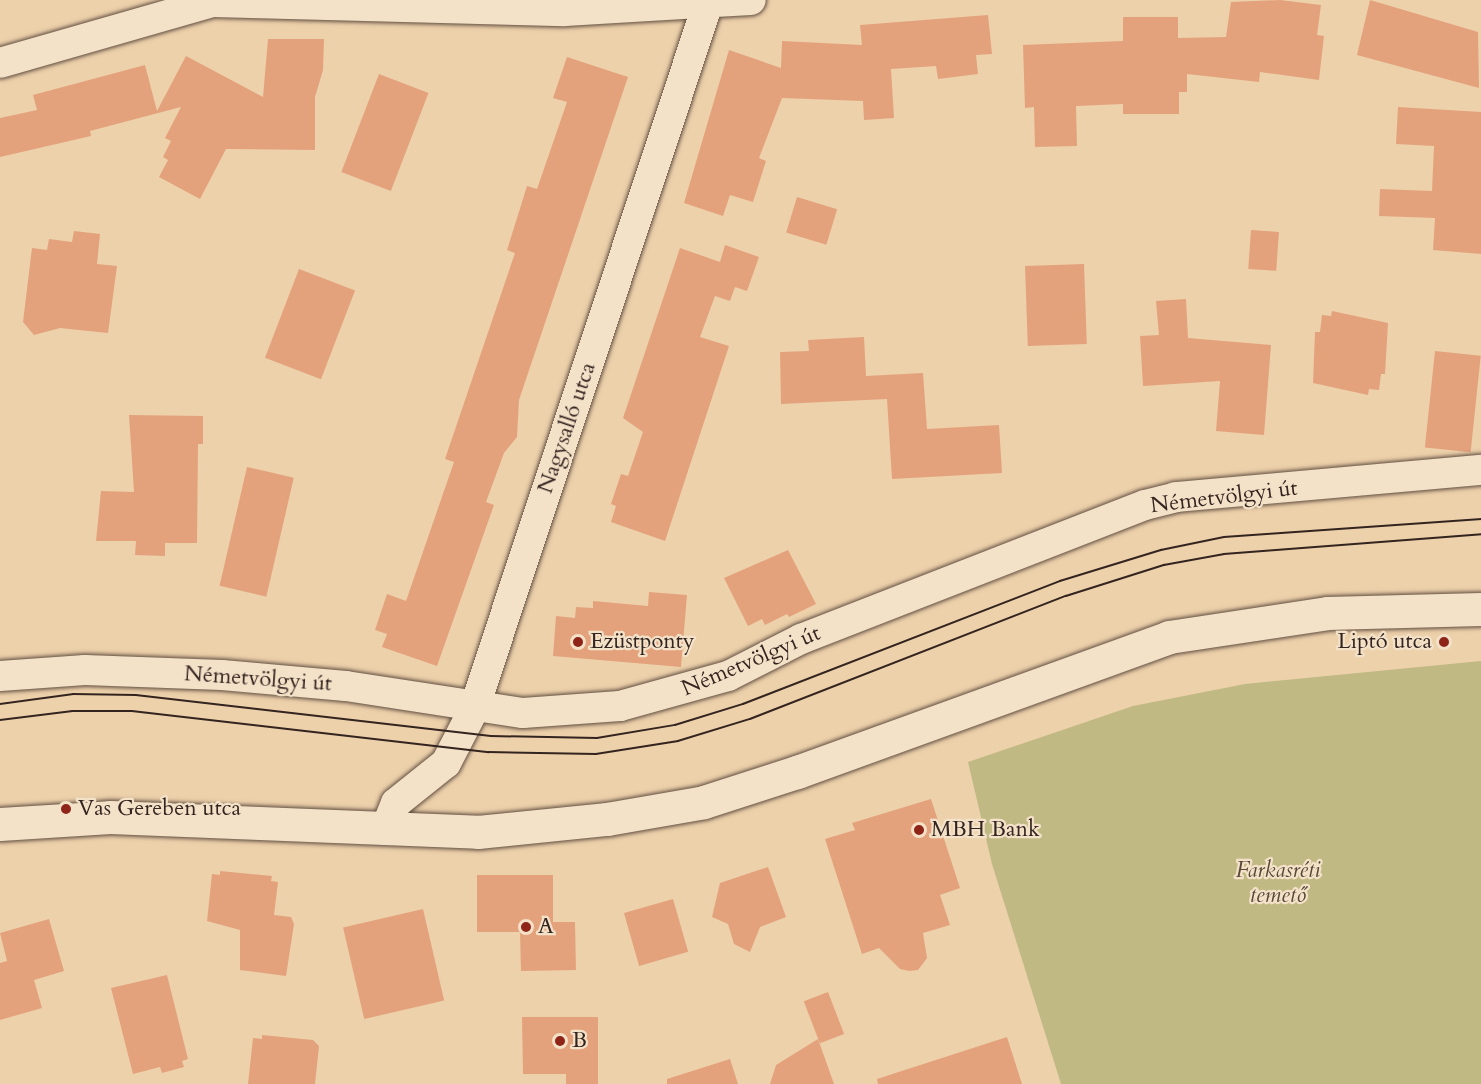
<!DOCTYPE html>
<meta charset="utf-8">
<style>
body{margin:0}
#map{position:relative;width:1481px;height:1084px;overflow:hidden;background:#edd1ab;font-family:Cardo,serif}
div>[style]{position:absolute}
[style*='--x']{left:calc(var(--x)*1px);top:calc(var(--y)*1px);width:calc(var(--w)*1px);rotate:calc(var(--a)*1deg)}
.green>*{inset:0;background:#c0b984}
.building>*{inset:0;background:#e3a27c;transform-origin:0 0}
.roads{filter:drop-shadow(0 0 2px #624f42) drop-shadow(0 0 2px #624f42)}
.street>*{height:30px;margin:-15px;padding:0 15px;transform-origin:15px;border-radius:15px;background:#f3e1c8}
.secondary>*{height:33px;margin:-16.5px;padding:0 16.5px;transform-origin:16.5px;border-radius:16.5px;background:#f3e1c8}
.tram>*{height:1.5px;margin:-0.75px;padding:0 0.75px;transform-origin:0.75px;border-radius:0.75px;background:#34241f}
.dots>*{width:16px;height:16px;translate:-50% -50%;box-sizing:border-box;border:3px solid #f3e1c8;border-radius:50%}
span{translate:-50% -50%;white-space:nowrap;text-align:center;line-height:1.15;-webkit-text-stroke:4.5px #f3e1c8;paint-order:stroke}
.street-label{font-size:22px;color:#34241f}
.poi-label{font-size:22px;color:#34241f}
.left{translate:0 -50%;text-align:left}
.right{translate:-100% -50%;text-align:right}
.park-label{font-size:22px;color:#574938;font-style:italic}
</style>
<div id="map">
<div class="green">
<div style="clip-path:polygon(1481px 661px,1481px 1084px,1061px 1084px,992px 864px,968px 762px,1133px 706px,1245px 684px)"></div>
</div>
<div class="building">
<div style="clip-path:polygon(1280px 0,1321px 5px,1317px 35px,1324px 36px,1319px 80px,1260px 72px,1259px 82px,1187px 74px,1187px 92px,1179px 92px,1179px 114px,1123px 114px,1123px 104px,1076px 106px,1077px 146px,1035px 147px,1034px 107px,1025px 108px,1023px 45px,1123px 41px,1123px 17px,1178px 17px,1178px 38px,1226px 37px,1231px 2px)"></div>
<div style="clip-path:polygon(1370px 0,1478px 32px,1479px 88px,1357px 55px)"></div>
<div style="clip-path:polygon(988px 15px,992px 54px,976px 55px,978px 74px,938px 79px,936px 66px,891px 69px,894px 118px,864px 120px,863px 101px,782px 98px,759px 158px,766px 161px,753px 202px,730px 195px,723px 216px,684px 203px,729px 50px,781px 68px,782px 41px,862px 45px,860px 25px)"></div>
<div style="clip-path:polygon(268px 39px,324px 39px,323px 70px,315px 97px,315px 150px,226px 149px,200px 199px,159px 177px,168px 160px,163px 157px,171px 141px,165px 138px,181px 107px,90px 131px,91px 136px,0 157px,0 118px,37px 110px,33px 95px,145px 65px,157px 111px,186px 56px,263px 97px)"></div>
<div style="clip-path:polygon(567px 57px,628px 77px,519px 400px,517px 437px,504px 453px,486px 502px,494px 505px,437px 666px,382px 647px,387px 634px,375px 630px,387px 594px,406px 601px,454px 462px,445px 459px,515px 253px,507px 250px,527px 186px,537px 189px,567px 102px,553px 98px)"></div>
<div style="left:379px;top:74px;width:53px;height:105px;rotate:21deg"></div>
<div style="clip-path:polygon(1398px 107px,1481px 112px,1481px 254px,1433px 250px,1435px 218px,1379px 216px,1380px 189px,1432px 191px,1434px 146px,1396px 144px)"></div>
<div style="left:797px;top:197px;width:42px;height:37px;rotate:17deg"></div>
<div style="left:1251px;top:230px;width:28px;height:39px;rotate:4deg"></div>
<div style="clip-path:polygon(74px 231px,100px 234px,97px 264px,117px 266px,108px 333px,60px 328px,34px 335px,23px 322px,32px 248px,47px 250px,49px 239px,72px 242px)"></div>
<div style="clip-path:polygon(725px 245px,759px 257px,747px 291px,735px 287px,730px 301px,715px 296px,700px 337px,729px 346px,665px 541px,611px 522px,616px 506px,611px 504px,621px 474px,628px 476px,643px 432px,623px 418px,680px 248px,720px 262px)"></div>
<div style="left:1084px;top:264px;width:80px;height:59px;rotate:88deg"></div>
<div style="left:299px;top:269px;width:60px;height:95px;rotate:21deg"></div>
<div style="clip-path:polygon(1186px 299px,1188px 338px,1271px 345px,1264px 435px,1216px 431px,1220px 381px,1143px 386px,1140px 336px,1159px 335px,1156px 301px)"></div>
<div style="clip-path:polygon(1332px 311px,1388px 323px,1385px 374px,1381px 374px,1379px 390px,1369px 389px,1368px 395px,1313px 383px,1315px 332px,1320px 332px,1322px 315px,1331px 316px)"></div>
<div style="clip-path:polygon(864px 337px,866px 376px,923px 373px,927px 429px,999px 425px,1002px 473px,892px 479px,887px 399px,781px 404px,780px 352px,809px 351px,808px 340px)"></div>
<div style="left:1435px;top:351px;width:46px;height:97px;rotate:6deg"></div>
<div style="clip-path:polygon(129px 415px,203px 416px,203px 444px,198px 444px,197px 543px,165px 543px,165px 556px,135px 555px,136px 541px,96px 541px,101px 491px,134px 492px)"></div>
<div style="left:247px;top:467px;width:48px;height:122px;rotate:13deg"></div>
<div style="clip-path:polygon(788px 550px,816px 604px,789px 617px,787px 614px,765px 625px,762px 619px,748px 626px,724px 578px)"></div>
<div style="clip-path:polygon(649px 592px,687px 595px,681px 667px,553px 656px,556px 616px,575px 618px,576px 607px,593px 608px,593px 601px,648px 606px)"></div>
<div style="clip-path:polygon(931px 799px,960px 888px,940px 895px,950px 925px,923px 933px,927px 958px,918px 970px,909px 971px,900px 969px,879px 948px,862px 954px,825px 839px,855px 830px,852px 823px)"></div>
<div style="clip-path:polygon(768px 867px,786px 917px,760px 927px,750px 952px,734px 944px,728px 924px,712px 917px,720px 883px)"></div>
<div style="clip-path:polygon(220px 871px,272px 876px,271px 881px,278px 882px,274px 915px,291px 917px,294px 924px,286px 976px,240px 970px,240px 930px,207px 921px,212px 874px,220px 875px)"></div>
<div style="clip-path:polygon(477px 875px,553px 875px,553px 922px,575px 922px,576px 970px,521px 971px,520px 932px,477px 932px)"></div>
<div style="left:673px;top:899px;width:55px;height:51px;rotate:74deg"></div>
<div style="left:423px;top:909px;width:94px;height:82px;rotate:77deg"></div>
<div style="clip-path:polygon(49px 919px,64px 971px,34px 980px,42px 1008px,0 1020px,0 963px,7px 961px,0 933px)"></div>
<div style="clip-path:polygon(167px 975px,188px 1059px,182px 1061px,184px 1067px,162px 1073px,160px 1067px,133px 1074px,111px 988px)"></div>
<div style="left:828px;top:992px;width:45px;height:26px;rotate:69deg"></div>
<div style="clip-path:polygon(522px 1017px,598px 1017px,598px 1084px,566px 1084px,566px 1074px,523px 1074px)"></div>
<div style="clip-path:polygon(262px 1035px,313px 1040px,319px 1046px,315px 1084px,248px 1084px,253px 1038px,262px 1039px)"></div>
<div style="clip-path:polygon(1007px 1037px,1022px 1084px,878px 1084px,877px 1079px)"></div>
<div style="clip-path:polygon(818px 1039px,834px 1084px,770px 1084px,776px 1065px)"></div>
<div style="clip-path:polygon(730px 1059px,738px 1084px,667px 1084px,667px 1079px)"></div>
</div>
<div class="roads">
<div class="street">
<div style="--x:0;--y:63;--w:222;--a:-16"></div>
<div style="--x:213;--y:2;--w:352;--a:1.5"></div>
<div style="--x:565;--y:11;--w:186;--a:-3.4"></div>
<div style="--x:0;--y:676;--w:85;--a:-4"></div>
<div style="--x:85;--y:670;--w:137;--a:2.1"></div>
<div style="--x:222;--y:675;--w:124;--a:5.1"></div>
<div style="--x:346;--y:686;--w:179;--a:8.7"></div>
<div style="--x:523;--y:713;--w:97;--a:-4.1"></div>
<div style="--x:620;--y:706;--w:112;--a:-15.5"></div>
<div style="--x:728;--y:676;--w:82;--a:-26.9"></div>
<div style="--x:801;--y:639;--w:369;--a:-21.3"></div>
<div style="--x:1145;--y:505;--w:32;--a:-14"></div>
<div style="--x:1176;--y:497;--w:306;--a:-5.1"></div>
<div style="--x:385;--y:830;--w:29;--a:-68"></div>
<div style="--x:396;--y:803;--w:64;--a:-38.7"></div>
<div style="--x:446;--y:763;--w:61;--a:-62.6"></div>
<div style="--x:474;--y:709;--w:747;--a:-71.66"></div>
</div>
<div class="secondary">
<div style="--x:0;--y:824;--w:110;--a:-3.6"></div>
<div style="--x:110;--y:817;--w:368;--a:2.3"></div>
<div style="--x:478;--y:832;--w:130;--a:-5.8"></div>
<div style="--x:607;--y:819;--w:98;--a:-9.9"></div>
<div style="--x:704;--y:802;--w:98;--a:-17.9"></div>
<div style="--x:797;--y:772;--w:396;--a:-19.9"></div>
<div style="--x:1169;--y:637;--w:160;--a:-8.6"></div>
<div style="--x:1327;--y:613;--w:154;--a:-1.5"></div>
</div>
</div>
<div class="tram">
<div style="--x:0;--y:704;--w:74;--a:-7.8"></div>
<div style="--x:73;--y:694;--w:63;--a:0.9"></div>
<div style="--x:136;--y:695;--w:357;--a:6.6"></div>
<div style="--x:491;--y:736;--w:106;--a:1.1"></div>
<div style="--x:597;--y:738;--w:79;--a:-9.5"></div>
<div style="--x:675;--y:725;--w:71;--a:-17.2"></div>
<div style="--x:743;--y:704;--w:340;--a:-21.2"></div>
<div style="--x:1060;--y:581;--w:106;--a:-17.1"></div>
<div style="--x:1161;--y:550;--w:64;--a:-11.7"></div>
<div style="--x:1224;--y:537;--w:258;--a:-4"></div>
<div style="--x:0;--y:720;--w:73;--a:-7.1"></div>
<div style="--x:72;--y:711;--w:60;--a:0"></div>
<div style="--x:132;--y:711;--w:359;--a:6.6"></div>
<div style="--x:489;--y:752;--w:107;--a:1.1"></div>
<div style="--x:596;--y:754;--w:83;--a:-9"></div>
<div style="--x:678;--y:741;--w:75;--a:-17"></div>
<div style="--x:750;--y:719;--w:339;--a:-21.3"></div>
<div style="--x:1066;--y:596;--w:103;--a:-17.6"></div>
<div style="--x:1164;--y:565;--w:61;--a:-10.4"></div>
<div style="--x:1224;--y:554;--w:258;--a:-4.4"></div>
</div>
<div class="dots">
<div style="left:578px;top:642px;background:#8f2418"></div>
<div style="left:1444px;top:642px;background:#8f2418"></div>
<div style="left:66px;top:809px;background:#8f2418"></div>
<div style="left:919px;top:830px;background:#8f2418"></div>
<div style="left:526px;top:927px;background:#8f2418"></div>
<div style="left:560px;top:1041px;background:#8f2418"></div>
</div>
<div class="street-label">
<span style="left:567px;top:428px;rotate:-71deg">Nagysalló utca</span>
<span style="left:1224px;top:497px;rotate:-7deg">Németvölgyi út</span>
<span style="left:751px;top:661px;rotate:-23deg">Németvölgyi út</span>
<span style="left:258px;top:679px;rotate:4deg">Németvölgyi út</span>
</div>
<div class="poi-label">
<span class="left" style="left:590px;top:642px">Ezüstponty</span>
<span class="right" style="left:1432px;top:642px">Liptó utca</span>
<span class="left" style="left:78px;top:809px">Vas Gereben utca</span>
<span class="left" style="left:931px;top:830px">MBH Bank</span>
<span class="left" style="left:538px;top:927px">A</span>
<span class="left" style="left:572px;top:1041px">B</span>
</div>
<div class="park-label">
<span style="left:1278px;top:883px">Farkasréti<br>temető</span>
</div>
</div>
